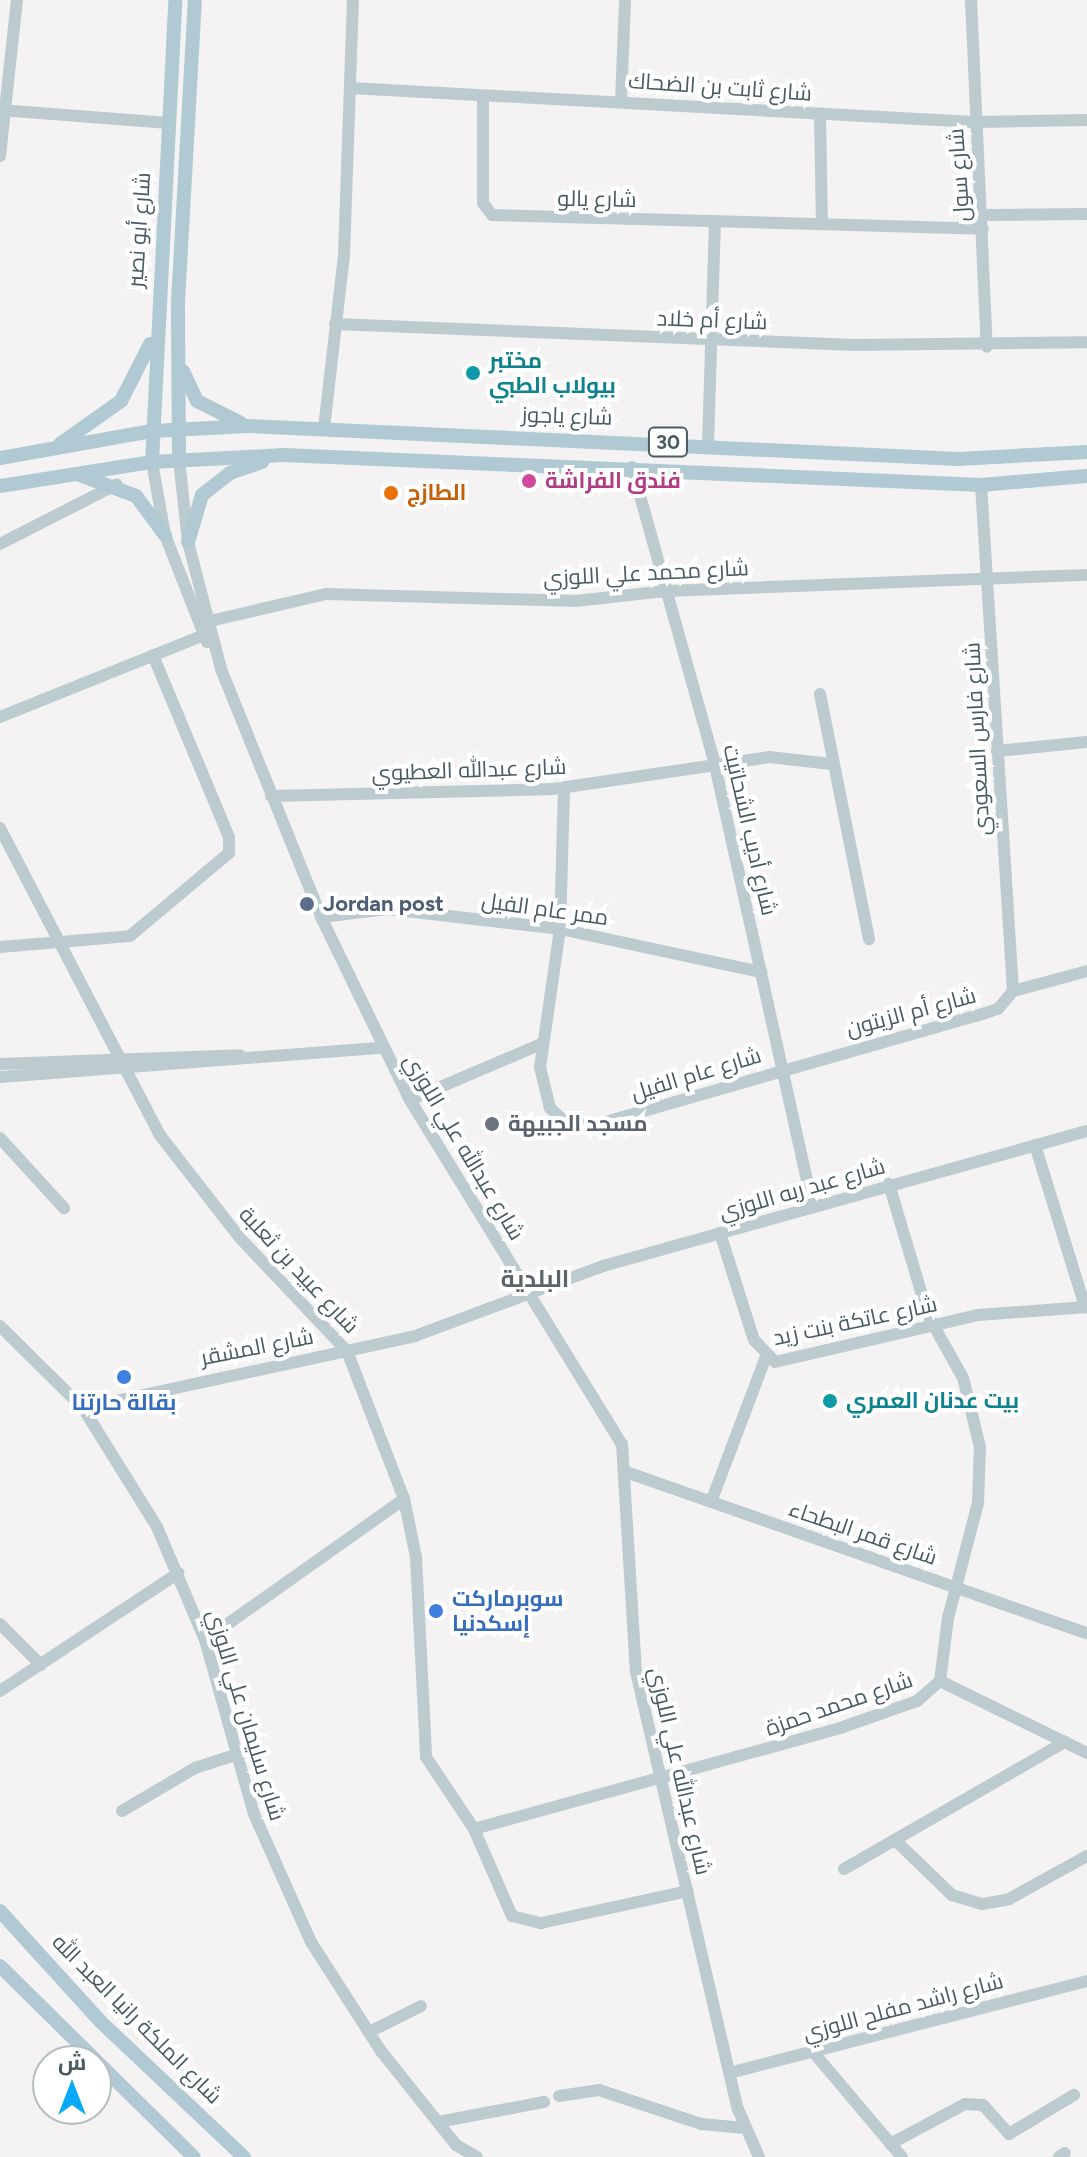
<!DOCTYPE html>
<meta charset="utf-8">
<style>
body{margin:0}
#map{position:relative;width:1087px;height:2157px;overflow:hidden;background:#f4f2f2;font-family:Figtree,Cairo,sans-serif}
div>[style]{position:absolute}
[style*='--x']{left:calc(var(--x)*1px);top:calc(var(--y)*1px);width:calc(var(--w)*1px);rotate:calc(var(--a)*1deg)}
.minor>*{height:12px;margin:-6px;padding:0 6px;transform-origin:6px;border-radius:6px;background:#bccbcf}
.major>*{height:14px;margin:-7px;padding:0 7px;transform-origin:7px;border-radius:7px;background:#b0c9d2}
.dots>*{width:22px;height:22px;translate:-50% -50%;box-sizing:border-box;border:4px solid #fff;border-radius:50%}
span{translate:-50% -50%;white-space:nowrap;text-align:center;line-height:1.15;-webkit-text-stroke:8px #fff;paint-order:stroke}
.shield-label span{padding:2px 6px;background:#fff;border:2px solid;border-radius:6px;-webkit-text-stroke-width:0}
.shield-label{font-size:20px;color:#485b62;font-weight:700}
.street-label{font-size:22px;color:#485b62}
.culture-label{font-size:22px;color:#0d838f;font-weight:700}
.left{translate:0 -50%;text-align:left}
.hotel-label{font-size:22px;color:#b23c85;font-weight:700}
.food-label{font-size:22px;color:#c56008;font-weight:700}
.service-label{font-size:22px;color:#4e5e75;font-weight:700}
.worship-label{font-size:22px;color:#5b616d;font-weight:700}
.shop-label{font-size:22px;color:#366cbe;font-weight:700}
.neighbourhood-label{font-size:24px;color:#5d6468;font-weight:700}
.north{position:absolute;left:32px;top:2045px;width:80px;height:80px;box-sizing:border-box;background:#fff;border:2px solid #b6bdc0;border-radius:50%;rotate:0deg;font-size:22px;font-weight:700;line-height:32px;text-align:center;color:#485b62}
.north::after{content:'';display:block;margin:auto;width:28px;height:36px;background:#0aa9f6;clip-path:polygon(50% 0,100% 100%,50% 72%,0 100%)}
</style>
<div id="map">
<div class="minor">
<div style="--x:971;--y:0;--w:347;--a:87.4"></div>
<div style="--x:350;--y:88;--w:625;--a:3.12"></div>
<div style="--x:974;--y:122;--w:113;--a:-1"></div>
<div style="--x:483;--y:98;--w:105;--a:90"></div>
<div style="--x:483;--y:203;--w:15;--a:53"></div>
<div style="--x:492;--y:215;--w:491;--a:1.6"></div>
<div style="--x:621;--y:101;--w:101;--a:-87.7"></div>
<div style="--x:0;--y:110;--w:169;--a:4.4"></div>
<div style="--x:820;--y:114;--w:110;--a:89"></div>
<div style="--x:0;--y:156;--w:157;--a:-83.8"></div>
<div style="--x:982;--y:215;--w:105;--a:-0.5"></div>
<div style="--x:335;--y:324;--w:520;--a:2.31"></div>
<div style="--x:855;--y:345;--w:232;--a:-0.7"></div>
<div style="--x:324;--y:428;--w:173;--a:-83.4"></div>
<div style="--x:344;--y:256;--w:256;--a:-88"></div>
<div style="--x:708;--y:444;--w:222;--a:-88.2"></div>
<div style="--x:179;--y:460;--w:82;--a:83.7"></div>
<div style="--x:188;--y:542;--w:131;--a:75.4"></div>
<div style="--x:221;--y:669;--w:267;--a:68"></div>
<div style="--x:321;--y:917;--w:203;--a:64.1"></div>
<div style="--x:410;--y:1100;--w:404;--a:58.4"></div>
<div style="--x:622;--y:1444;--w:228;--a:86.5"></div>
<div style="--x:636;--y:1672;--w:449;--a:76.9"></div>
<div style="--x:738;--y:2109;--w:52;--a:66.4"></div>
<div style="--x:152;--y:462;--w:74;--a:79.9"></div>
<div style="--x:165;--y:535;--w:115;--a:68.6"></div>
<div style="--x:632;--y:467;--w:305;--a:74.4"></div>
<div style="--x:714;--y:761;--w:457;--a:77.5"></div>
<div style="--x:981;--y:485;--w:507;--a:86.38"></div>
<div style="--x:0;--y:544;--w:131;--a:-27.1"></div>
<div style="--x:210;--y:621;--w:119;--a:-13.1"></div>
<div style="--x:326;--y:594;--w:250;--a:1.6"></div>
<div style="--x:576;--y:601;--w:92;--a:-6.3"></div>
<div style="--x:667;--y:591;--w:420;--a:-2.2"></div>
<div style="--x:820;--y:694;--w:250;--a:78.7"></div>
<div style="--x:0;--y:717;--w:220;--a:-21.9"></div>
<div style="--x:997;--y:751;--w:90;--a:-5.7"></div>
<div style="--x:564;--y:788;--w:141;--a:91.6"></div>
<div style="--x:560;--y:929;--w:139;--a:98.2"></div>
<div style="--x:540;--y:1067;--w:42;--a:76.3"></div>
<div style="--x:550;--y:1108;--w:23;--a:43"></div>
<div style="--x:567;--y:1124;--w:28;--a:2"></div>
<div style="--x:595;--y:1125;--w:396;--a:-16"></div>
<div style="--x:976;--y:1016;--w:23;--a:-18"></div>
<div style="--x:998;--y:1009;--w:23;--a:-50"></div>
<div style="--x:1013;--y:991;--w:77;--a:-15.1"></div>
<div style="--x:271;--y:796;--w:282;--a:-1.4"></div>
<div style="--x:553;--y:789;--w:218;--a:-8.4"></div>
<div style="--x:769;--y:757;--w:63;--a:6.3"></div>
<div style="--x:0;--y:828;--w:345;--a:62.5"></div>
<div style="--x:159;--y:1134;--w:132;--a:52.1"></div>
<div style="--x:240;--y:1238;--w:156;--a:46.6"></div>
<div style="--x:347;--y:1351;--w:159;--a:68.9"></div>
<div style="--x:404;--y:1499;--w:59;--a:78.3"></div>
<div style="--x:416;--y:1557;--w:200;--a:87.1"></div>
<div style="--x:426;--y:1757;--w:87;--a:56.3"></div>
<div style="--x:474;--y:1829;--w:95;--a:66.4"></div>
<div style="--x:512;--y:1916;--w:30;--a:14"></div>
<div style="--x:541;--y:1923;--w:150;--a:-12.3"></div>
<div style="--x:321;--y:917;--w:67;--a:-6.8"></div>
<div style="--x:388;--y:909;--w:173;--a:6.6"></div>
<div style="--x:560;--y:929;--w:206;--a:12.1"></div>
<div style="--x:0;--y:947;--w:130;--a:-4.8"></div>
<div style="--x:130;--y:936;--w:129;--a:-40"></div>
<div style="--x:229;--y:853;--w:16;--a:-90"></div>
<div style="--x:229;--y:837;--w:197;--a:-112.7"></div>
<div style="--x:0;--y:1064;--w:240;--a:-2.1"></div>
<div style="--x:0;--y:1077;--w:382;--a:-4.4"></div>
<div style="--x:410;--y:1100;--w:142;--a:-23.1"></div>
<div style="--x:0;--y:1138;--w:95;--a:47.6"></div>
<div style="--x:1035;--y:1145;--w:170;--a:72.8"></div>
<div style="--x:720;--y:1233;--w:112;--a:72.4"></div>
<div style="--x:754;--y:1340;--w:30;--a:46"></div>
<div style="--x:775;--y:1362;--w:208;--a:-13"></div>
<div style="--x:978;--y:1315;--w:109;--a:-4.2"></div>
<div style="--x:0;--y:1326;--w:117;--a:44.7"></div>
<div style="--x:83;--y:1408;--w:140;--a:58.1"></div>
<div style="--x:157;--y:1527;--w:123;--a:67"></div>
<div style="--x:205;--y:1640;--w:181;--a:74.3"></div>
<div style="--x:254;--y:1814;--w:140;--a:66"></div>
<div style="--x:311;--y:1942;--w:130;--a:57.3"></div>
<div style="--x:381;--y:2051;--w:120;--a:51.4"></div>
<div style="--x:456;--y:2145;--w:24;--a:30"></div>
<div style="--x:83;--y:1408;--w:340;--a:-12.2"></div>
<div style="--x:415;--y:1336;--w:201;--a:-20.4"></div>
<div style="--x:603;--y:1266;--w:502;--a:-15.59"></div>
<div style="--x:626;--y:1472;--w:488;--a:19.3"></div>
<div style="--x:711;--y:1502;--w:153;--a:-69.3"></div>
<div style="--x:0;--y:1624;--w:58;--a:45"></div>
<div style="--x:205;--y:1640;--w:244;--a:-35.3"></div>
<div style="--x:940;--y:1681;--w:164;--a:26.1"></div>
<div style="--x:0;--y:1691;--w:214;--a:-33.5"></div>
<div style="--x:122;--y:1811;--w:85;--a:-30.5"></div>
<div style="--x:195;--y:1768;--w:42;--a:-18"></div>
<div style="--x:474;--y:1829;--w:380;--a:-15.4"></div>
<div style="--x:840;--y:1728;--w:82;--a:-19.3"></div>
<div style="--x:917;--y:1701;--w:30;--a:-41"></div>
<div style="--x:940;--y:1681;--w:64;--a:-82.8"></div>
<div style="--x:948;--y:1618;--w:119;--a:-75.4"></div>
<div style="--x:978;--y:1503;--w:56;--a:-88"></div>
<div style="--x:980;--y:1447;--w:71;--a:-103.8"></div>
<div style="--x:963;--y:1378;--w:72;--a:-119.1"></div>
<div style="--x:928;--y:1315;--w:137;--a:-106.6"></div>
<div style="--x:895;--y:1840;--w:79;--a:44"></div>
<div style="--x:952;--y:1895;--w:31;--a:17"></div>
<div style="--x:982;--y:1904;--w:27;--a:-10"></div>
<div style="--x:1009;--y:1899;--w:89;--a:-28.9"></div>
<div style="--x:844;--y:1869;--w:255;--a:-29.9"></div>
<div style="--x:369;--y:2032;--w:58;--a:-26.6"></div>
<div style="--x:814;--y:2053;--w:136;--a:49.8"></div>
<div style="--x:729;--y:2073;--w:370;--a:-14.4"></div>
<div style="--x:559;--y:2096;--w:40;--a:-8.5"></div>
<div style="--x:599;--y:2090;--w:108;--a:18.4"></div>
<div style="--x:701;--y:2124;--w:44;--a:5.2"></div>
<div style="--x:438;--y:2122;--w:108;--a:-10.7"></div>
<div style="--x:890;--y:2144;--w:85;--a:-28.1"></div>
<div style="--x:965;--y:2104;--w:18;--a:3"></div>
<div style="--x:983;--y:2105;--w:39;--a:48"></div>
<div style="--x:1009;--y:2134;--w:76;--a:-31"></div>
<div style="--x:1059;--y:2157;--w:7;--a:-34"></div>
</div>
<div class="major">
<div style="--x:183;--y:371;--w:33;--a:65"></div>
<div style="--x:197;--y:401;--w:49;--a:26.6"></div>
<div style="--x:60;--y:444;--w:75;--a:-35.2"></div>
<div style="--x:121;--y:401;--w:64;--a:-63"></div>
<div style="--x:0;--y:458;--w:154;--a:-10.1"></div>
<div style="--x:152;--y:431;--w:97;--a:-3"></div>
<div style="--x:249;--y:426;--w:710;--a:2.66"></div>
<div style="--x:958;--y:459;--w:129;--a:-3.1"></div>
<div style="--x:179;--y:460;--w:158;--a:-90.4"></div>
<div style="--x:178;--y:302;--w:302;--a:-86.8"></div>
<div style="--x:152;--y:462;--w:463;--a:-87.1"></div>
<div style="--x:82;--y:476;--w:58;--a:20.3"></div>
<div style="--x:136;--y:496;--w:49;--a:53.4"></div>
<div style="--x:0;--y:486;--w:154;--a:-9"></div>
<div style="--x:152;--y:462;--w:132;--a:-3"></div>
<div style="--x:284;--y:455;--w:698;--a:2.46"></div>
<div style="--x:981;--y:485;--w:106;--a:-4.9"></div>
<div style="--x:188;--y:542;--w:49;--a:-73.4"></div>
<div style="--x:202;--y:495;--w:36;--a:-38"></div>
<div style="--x:230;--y:473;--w:34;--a:-19"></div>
<div style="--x:0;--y:1911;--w:150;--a:47.7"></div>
<div style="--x:101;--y:2022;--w:197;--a:43.4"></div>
<div style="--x:0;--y:1966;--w:272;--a:44.6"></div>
</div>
<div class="dots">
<div style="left:473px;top:373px;background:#0f9aa8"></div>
<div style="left:529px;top:481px;background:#d1479c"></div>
<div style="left:391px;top:493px;background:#e8710a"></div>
<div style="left:307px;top:904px;background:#5c6f8a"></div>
<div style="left:492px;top:1124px;background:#6b7280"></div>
<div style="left:124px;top:1377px;background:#3f7fe0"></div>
<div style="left:830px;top:1401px;background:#0f9aa8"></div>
<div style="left:436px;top:1611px;background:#3f7fe0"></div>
</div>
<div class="shield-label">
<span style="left:668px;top:442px">30</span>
</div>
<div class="street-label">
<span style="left:720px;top:87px;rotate:4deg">شارع ثابت بن الضحاك</span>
<span style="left:959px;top:175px;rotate:-94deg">شارع سول</span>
<span style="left:597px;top:199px;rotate:1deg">شارع يالو</span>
<span style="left:139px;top:230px;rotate:-86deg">شارع أبو نصير</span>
<span style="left:712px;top:320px;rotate:2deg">شارع أم خلاد</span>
<span style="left:567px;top:416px;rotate:2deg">شارع ياجوز</span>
<span style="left:646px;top:573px;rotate:-3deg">شارع محمد علي اللوزي</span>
<span style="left:977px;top:739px;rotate:-93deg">شارع فارس السعودي</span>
<span style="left:469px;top:770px;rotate:-2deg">شارع عبدالله العطيوي</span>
<span style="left:750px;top:830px;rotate:77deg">شارع أديب الشحاتيت</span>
<span style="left:545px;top:909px;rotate:8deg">ممر عام الفيل</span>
<span style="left:911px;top:1012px;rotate:-15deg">شارع أم الزيتون</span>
<span style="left:696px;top:1074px;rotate:-17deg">شارع عام الفيل</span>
<span style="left:464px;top:1147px;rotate:59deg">شارع عبدالله علي اللوزي</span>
<span style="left:802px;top:1189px;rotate:-16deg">شارع عبد ربه اللوزي</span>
<span style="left:299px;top:1270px;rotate:47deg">شارع عبيد بن ثعلبة</span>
<span style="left:855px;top:1321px;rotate:-12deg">شارع عاتكة بنت زيد</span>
<span style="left:257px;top:1347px;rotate:-11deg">شارع المشقر</span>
<span style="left:863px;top:1533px;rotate:19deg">شارع قمر البطحاء</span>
<span style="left:839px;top:1704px;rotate:-19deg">شارع محمد حمزة</span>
<span style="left:246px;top:1715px;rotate:73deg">شارع سليمان علي اللوزي</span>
<span style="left:680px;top:1771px;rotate:77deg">شارع عبدالله علي اللوزي</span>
<span style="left:903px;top:2007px;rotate:-15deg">شارع راشد مفلح اللوزي</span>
<span style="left:137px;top:2019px;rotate:45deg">شارع الملكة رانيا العبد الله</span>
</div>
<div class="culture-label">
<span class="left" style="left:489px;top:373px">مختبر<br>بيولاب الطبي</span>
<span class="left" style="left:846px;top:1401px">بيت عدنان العمري</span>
</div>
<div class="hotel-label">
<span class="left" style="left:545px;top:481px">فندق الفراشة</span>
</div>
<div class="food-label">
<span class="left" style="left:407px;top:493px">الطازج</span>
</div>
<div class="service-label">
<span class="left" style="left:323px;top:904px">Jordan post</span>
</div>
<div class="worship-label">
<span class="left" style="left:508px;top:1124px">مسجد الجبيهة</span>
</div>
<div class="shop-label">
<span style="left:124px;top:1403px">بقالة حارتنا</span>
<span class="left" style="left:452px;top:1611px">سوبرماركت<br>إسكدنيا</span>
</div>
<div class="neighbourhood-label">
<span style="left:535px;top:1279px">البلدية</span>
</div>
<div class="north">ش</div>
</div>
